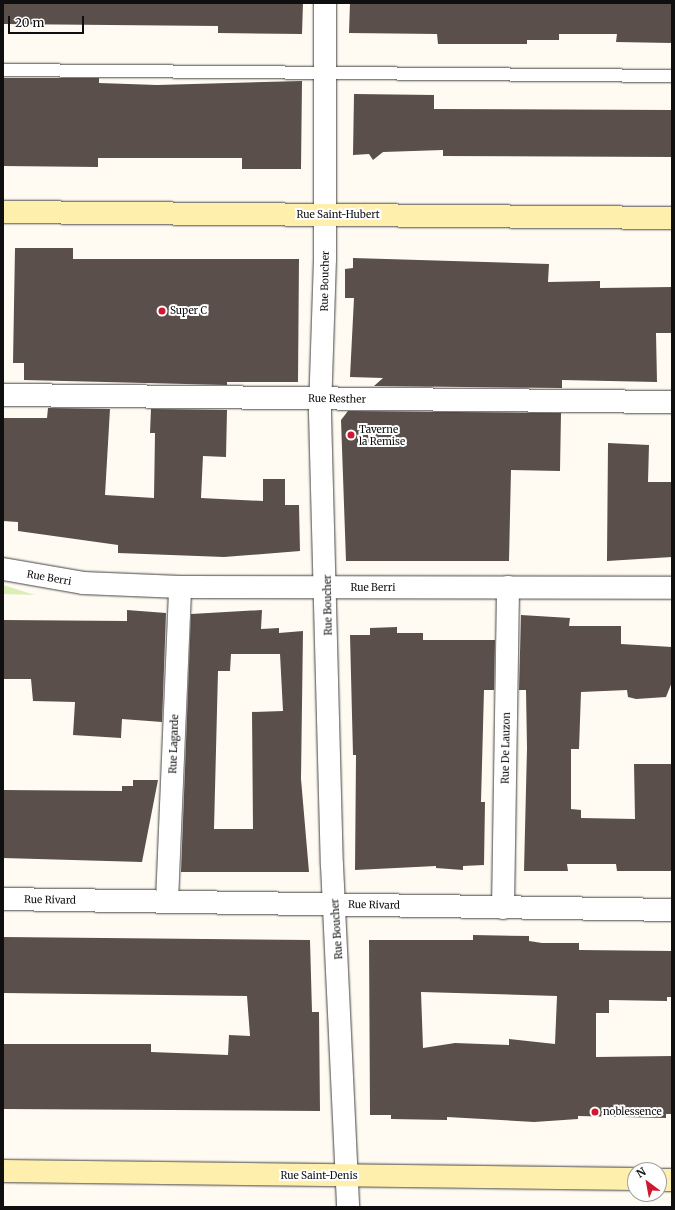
<!DOCTYPE html>
<style>
body{margin:0}
#map{position:relative;width:675px;height:1210px;overflow:hidden;background:#fffbf2;font-family:Merriweather,serif}
div>[style]{position:absolute}
[style*='--x']{left:calc(var(--x)*1px);top:calc(var(--y)*1px);width:calc(var(--w)*1px);rotate:calc(var(--a)*1deg)}
.green>*{inset:0;background:#d9efb6}
.building>*{inset:0;background:#5a4f4a}
.roads{filter:drop-shadow(0 0 1px #424242) drop-shadow(0 0 1px #424242)}
.lane>*{height:12px;margin:-6px;padding:0 6px;transform-origin:6px;border-radius:6px;background:#fff}
.street>*{height:22px;margin:-11px;padding:0 11px;transform-origin:11px;border-radius:11px;background:#fff}
.secondary>*{height:22px;margin:-11px;padding:0 11px;transform-origin:11px;border-radius:11px;background:#ffefad}
.dots>*{width:11px;height:11px;translate:-50% -50%;box-sizing:border-box;border:2px solid #fff;border-radius:50%}
span{translate:-50% -50%;white-space:nowrap;text-align:center;line-height:1.15;-webkit-text-stroke:4px #fff;paint-order:stroke}
.street-label{font-size:10px;color:#0f0f0f}
.poi-label{font-size:10px;color:#0f0f0f}
.left{translate:0 -50%;text-align:left}
.frame{position:absolute;inset:0;border:4px solid #0f0f0f;pointer-events:none}
.north{position:absolute;left:627px;top:1162px;width:40px;height:40px;box-sizing:border-box;background:#fff;border:1px solid #9f9f9f;border-radius:50%;rotate:328deg;font-size:11px;font-weight:700;line-height:16px;text-align:center;color:#0f0f0f}
.north::after{content:'';display:block;margin:auto;width:14px;height:18px;background:#d01630;clip-path:polygon(50% 0,100% 100%,50% 72%,0 100%)}
.scale{position:absolute;left:8px;top:16px;width:76px;height:18px;box-sizing:border-box;border:2px solid #0f0f0f;border-top:0;padding-left:5px;font-size:12px;line-height:14px;white-space:nowrap;color:#0f0f0f;-webkit-text-stroke:3px #fff;paint-order:stroke}
</style>
<div id="map">
<div class="green">
<div style="clip-path:polygon(3px 585px,35px 595px,3px 594px)"></div>
</div>
<div class="building">
<div style="clip-path:polygon(3px 3px,303px 3px,302px 34px,218px 33px,218px 26px,3px 24px)"></div>
<div style="clip-path:polygon(350px 3px,672px 3px,672px 43px,616px 42px,617px 34px,559px 34px,559px 40px,527px 40px,527px 44px,438px 44px,437px 34px,349px 33px)"></div>
<div style="clip-path:polygon(3px 78px,99px 78px,99px 83px,157px 85px,302px 81px,301px 169px,242px 169px,242px 158px,98px 158px,98px 167px,3px 166px)"></div>
<div style="clip-path:polygon(354px 94px,434px 95px,434px 109px,672px 110px,672px 157px,443px 156px,443px 150px,383px 152px,373px 160px,369px 154px,353px 155px)"></div>
<div style="clip-path:polygon(15px 248px,73px 248px,73px 259px,299px 259px,298px 382px,227px 382px,227px 385px,24px 380px,24px 363px,13px 363px)"></div>
<div style="clip-path:polygon(353px 258px,549px 264px,548px 282px,600px 281px,600px 288px,672px 287px,672px 333px,656px 333px,657px 382px,562px 380px,562px 388px,374px 386px,383px 378px,350px 377px,354px 298px,345px 298px,345px 269px,353px 268px)"></div>
<div style="clip-path:polygon(48px 408px,110px 409px,105px 495px,154px 498px,155px 433px,150px 433px,151px 409px,227px 410px,226px 457px,203px 456px,201px 498px,263px 501px,263px 479px,285px 479px,285px 505px,299px 505px,300px 551px,224px 557px,118px 553px,118px 545px,18px 531px,18px 522px,3px 521px,3px 418px,47px 418px)"></div>
<div style="clip-path:polygon(348px 411px,561px 413px,560px 471px,511px 470px,509px 561px,346px 561px,341px 420px)"></div>
<div style="clip-path:polygon(608px 443px,649px 445px,648px 482px,672px 482px,672px 557px,607px 561px)"></div>
<div style="clip-path:polygon(127px 610px,166px 613px,162px 722px,122px 719px,121px 738px,73px 735px,75px 702px,33px 701px,31px 679px,3px 679px,3px 620px,127px 621px)"></div>
<div style="clip-path:polygon(evenodd,262px 610px,261px 629px,279px 628px,279px 633px,303px 631px,301px 779px,309px 872px,181px 872px,191px 614px,262px 610px,231px 654px,280px 654px,283px 711px,252px 712px,253px 829px,214px 829px,218px 671px,230px 671px,231px 654px)"></div>
<div style="clip-path:polygon(521px 615px,570px 618px,569px 626px,621px 626px,621px 644px,672px 647px,672px 682px,666px 697px,636px 699px,628px 697px,627px 690px,581px 692px,579px 749px,571px 749px,571px 809px,581px 810px,581px 818px,635px 819px,634px 764px,672px 764px,672px 871px,617px 871px,616px 864px,567px 864px,568px 871px,524px 871px,527px 748px,526px 690px,519px 690px)"></div>
<div style="clip-path:polygon(397px 627px,397px 633px,423px 633px,423px 640px,495px 640px,494px 690px,484px 690px,481px 802px,485px 802px,484px 865px,463px 866px,463px 870px,436px 868px,436px 866px,355px 870px,356px 755px,353px 755px,350px 635px,370px 635px,370px 628px)"></div>
<div style="clip-path:polygon(133px 780px,158px 780px,142px 862px,3px 858px,3px 790px,122px 791px,122px 786px,133px 786px)"></div>
<div style="clip-path:polygon(evenodd,473px 935px,529px 936px,529px 941px,542px 943px,579px 943px,579px 950px,672px 951px,672px 997px,667px 997px,667px 1001px,609px 1000px,609px 1013px,596px 1013px,596px 1057px,672px 1056px,672px 1114px,666px 1114px,666px 1118px,578px 1116px,578px 1119px,534px 1122px,447px 1117px,447px 1120px,391px 1119px,391px 1115px,370px 1115px,369px 940px,473px 940px,473px 935px,421px 992px,557px 996px,555px 1044px,509px 1039px,509px 1045px,455px 1043px,423px 1048px,421px 992px)"></div>
<div style="clip-path:polygon(3px 937px,310px 940px,312px 1012px,319px 1012px,320px 1111px,3px 1109px,3px 1044px,151px 1044px,151px 1052px,228px 1055px,229px 1035px,250px 1036px,247px 996px,3px 993px)"></div>
</div>
<div class="roads">
<div class="lane">
<div style="--x:3;--y:70;--w:669;--a:0.51"></div>
</div>
<div class="street">
<div style="--x:325;--y:3;--w:256;--a:90"></div>
<div style="--x:325;--y:259;--w:154;--a:91.9"></div>
<div style="--x:320;--y:413;--w:452;--a:88.5"></div>
<div style="--x:332;--y:865;--w:342;--a:87.3"></div>
<div style="--x:3;--y:395;--w:669;--a:0.6"></div>
<div style="--x:3;--y:569;--w:81;--a:9.9"></div>
<div style="--x:83;--y:583;--w:97;--a:2.4"></div>
<div style="--x:180;--y:587;--w:492;--a:0.1"></div>
<div style="--x:3;--y:899;--w:669;--a:0.94"></div>
<div style="--x:167;--y:901;--w:314;--a:-87.6"></div>
<div style="--x:503;--y:908;--w:321;--a:-89.1"></div>
</div>
<div class="secondary">
<div style="--x:3;--y:212;--w:669;--a:0.51"></div>
<div style="--x:3;--y:1171;--w:632;--a:0.73"></div>
<div style="--x:659;--y:1180;--w:13;--a:0"></div>
</div>
</div>
<div class="dots">
<div style="left:162px;top:311px;background:#d01630"></div>
<div style="left:351px;top:435px;background:#d01630"></div>
<div style="left:595px;top:1112px;background:#d01630"></div>
</div>
<div class="street-label">
<span style="left:338px;top:215px">Rue Saint-Hubert</span>
<span style="left:325px;top:281px;rotate:-89deg">Rue Boucher</span>
<span style="left:337px;top:399px;rotate:1deg">Rue Resther</span>
<span style="left:49px;top:578px;rotate:10deg">Rue Berri</span>
<span style="left:373px;top:588px">Rue Berri</span>
<span style="left:328px;top:605px;rotate:-91deg">Rue Boucher</span>
<span style="left:174px;top:744px;rotate:-88deg">Rue Lagarde</span>
<span style="left:506px;top:748px;rotate:-89deg">Rue De Lauzon</span>
<span style="left:50px;top:900px;rotate:1deg">Rue Rivard</span>
<span style="left:374px;top:905px;rotate:1deg">Rue Rivard</span>
<span style="left:337px;top:929px;rotate:-94deg">Rue Boucher</span>
<span style="left:319px;top:1176px">Rue Saint-Denis</span>
</div>
<div class="poi-label">
<span class="left" style="left:170px;top:311px">Super C</span>
<span class="left" style="left:359px;top:435px">Taverne<br>la Remise</span>
<span class="left" style="left:603px;top:1112px">noblessence</span>
</div>
<div class="frame"></div>
<div class="north">N</div>
<div class="scale">20 m</div>
</div>
